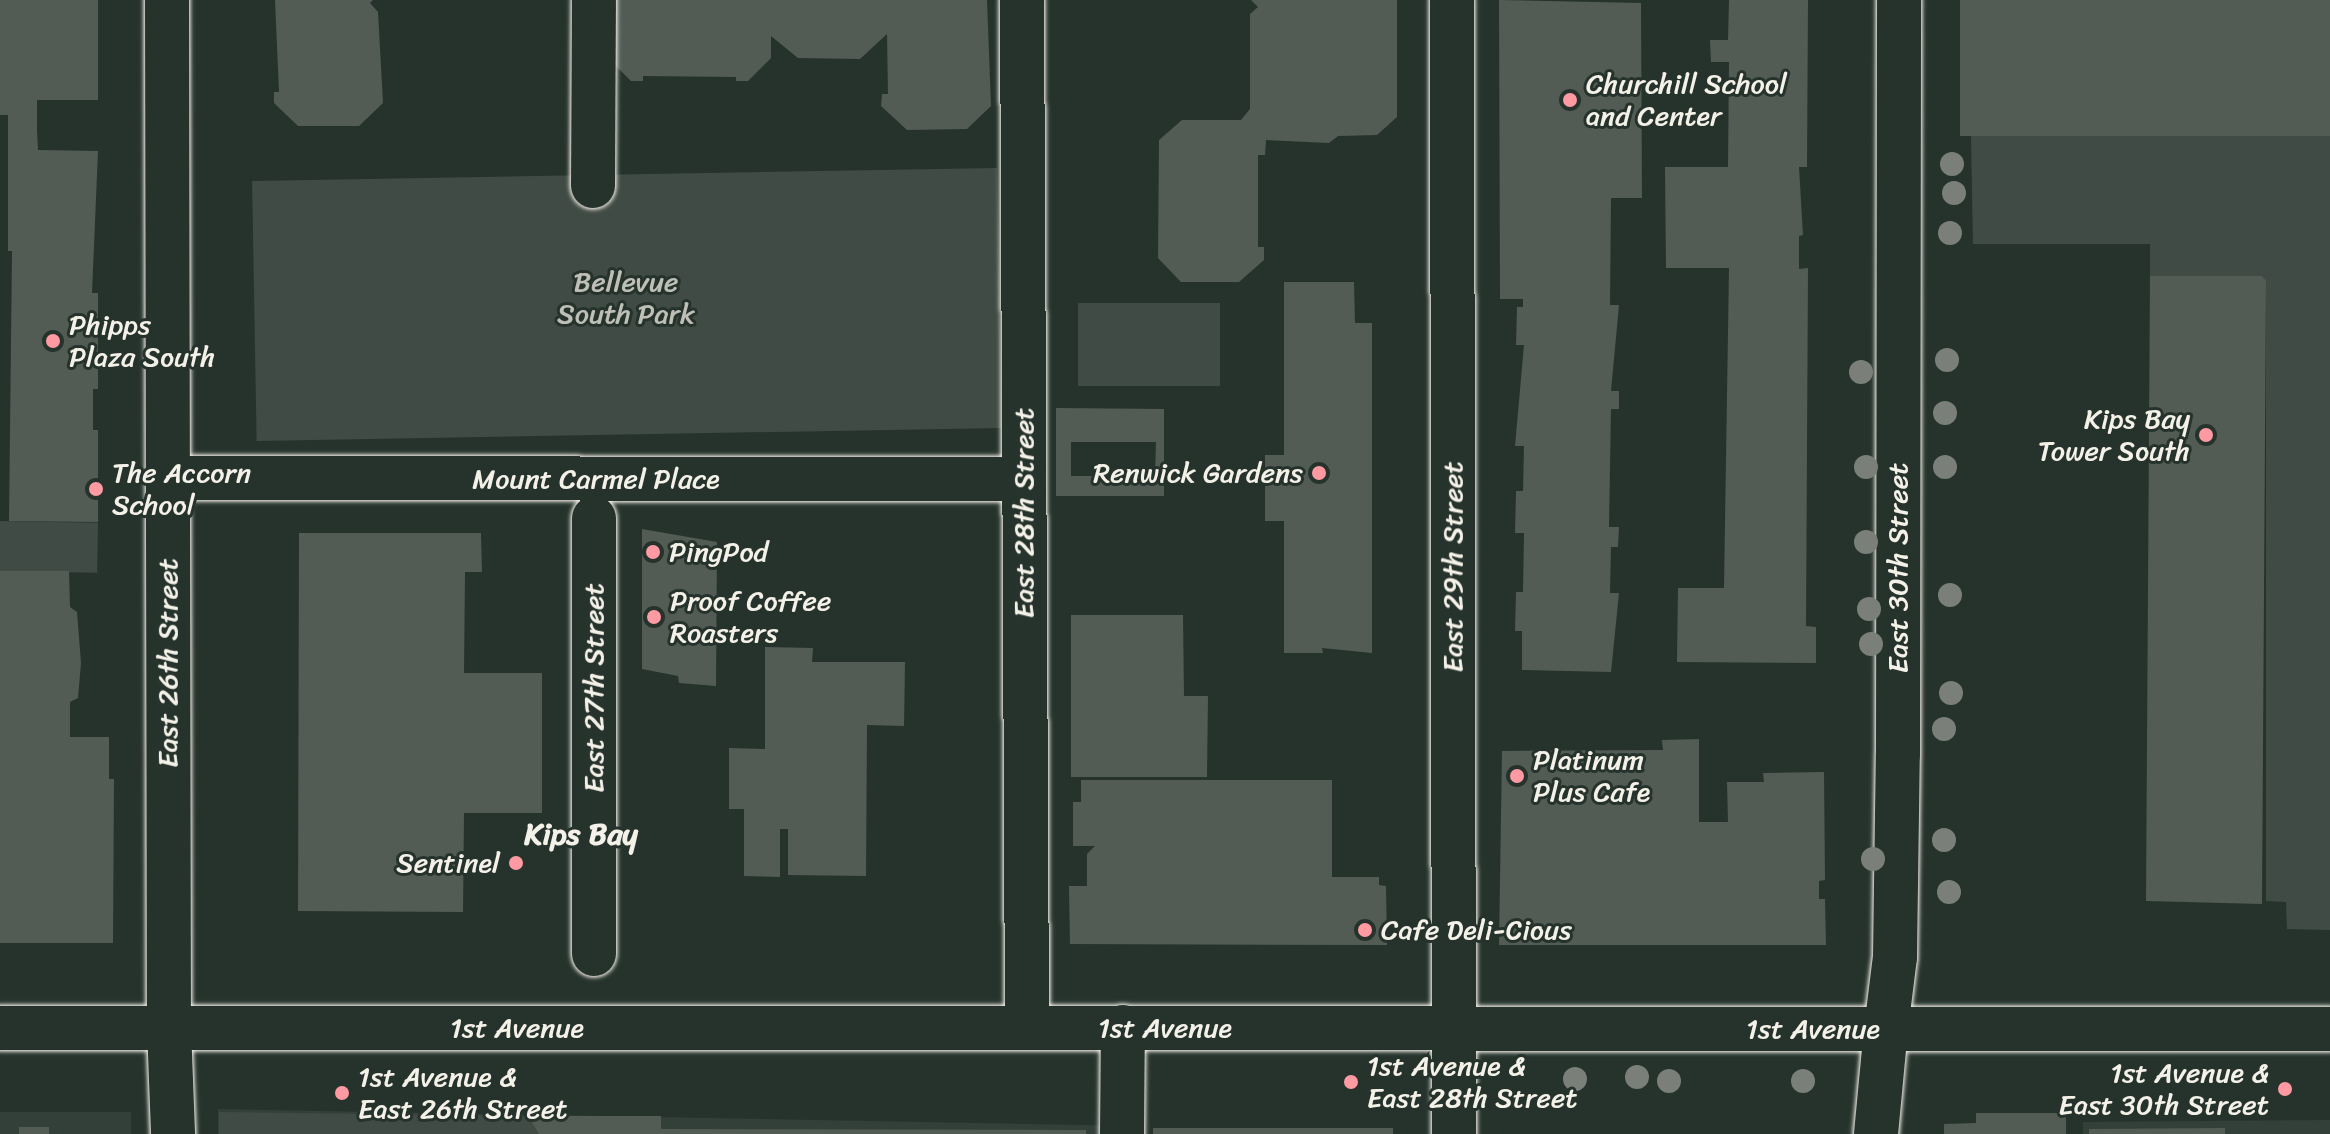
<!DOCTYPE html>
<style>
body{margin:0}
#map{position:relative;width:2330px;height:1134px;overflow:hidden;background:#26332d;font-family:Sriracha,sans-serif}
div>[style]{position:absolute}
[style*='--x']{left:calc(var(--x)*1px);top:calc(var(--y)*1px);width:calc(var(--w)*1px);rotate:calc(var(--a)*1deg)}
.built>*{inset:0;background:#333f39;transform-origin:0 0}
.green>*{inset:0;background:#414b45;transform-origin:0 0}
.building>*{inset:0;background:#525c55;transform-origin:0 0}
.roads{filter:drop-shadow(0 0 2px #f4f1e8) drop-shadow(0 0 2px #f4f1e8)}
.minor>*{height:44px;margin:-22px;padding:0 22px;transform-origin:22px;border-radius:22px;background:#26332d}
.major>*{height:44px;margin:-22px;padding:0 22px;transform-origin:22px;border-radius:22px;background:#26332d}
.trees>*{width:24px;height:24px;margin:-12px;border-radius:50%;background:#7a8079}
.dots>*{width:22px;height:22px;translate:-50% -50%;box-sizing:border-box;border:4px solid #26332d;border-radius:50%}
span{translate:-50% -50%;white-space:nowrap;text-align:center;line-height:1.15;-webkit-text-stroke:6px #26332d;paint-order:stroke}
.poi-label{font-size:28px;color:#f4f1e8}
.left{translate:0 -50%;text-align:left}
.right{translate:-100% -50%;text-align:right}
.park-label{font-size:28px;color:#bebfb7}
.street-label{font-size:28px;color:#f4f1e8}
.neighbourhood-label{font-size:30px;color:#f4f1e8;font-weight:700}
</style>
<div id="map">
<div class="built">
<div style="clip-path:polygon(218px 1109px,1138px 1126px,1138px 1134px,218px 1134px)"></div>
<div style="left:131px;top:1112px;width:22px;height:131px;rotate:90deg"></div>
<div style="clip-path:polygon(2330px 1120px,2330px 1134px,2083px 1134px,2083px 1122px)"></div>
</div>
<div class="green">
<div style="clip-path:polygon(1971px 136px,2330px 136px,2330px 930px,2287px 929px,2286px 902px,2266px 901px,2266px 280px,2262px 276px,2150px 276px,2150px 244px,1973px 244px)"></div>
<div style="left:997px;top:168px;width:260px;height:745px;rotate:89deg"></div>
<div style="left:1220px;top:303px;width:83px;height:142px;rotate:90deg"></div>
<div style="left:0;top:521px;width:98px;height:50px;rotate:1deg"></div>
<div style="clip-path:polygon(219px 1112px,528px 1116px,539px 1134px,219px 1134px)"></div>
</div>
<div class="building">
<div style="clip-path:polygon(0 0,98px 0,98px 100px,37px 100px,37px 131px,38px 150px,98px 151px,92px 293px,98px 293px,98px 389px,93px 389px,93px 430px,98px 430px,98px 522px,9px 521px,12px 251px,8px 251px,8px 115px,0 115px)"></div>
<div style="clip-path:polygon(275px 0,373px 0,370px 3px,378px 12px,383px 103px,359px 126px,298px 126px,274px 103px,274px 92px,279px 92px)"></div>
<div style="clip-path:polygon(608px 0,987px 0,991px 106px,967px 129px,907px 130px,881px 106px,882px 94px,888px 94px,887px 34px,860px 59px,798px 58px,771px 36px,771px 58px,748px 81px,736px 81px,736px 77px,643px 76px,643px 81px,631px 81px,608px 58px)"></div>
<div style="clip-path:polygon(1251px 0,1397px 0,1397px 117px,1377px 135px,1338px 136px,1329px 143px,1266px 140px,1265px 155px,1258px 155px,1258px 247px,1264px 247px,1264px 260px,1239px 282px,1181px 282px,1158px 258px,1159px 140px,1182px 120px,1241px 120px,1250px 109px,1250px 14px,1258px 7px)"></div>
<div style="clip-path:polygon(1499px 0,1641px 3px,1642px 198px,1611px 198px,1610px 305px,1619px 305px,1611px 391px,1619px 391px,1619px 409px,1611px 409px,1609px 527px,1619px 527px,1618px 547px,1611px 547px,1610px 593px,1619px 593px,1611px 672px,1522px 670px,1522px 631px,1515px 631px,1516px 592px,1523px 592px,1524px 533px,1515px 533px,1516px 491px,1523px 491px,1524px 446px,1515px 446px,1524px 345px,1516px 345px,1517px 307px,1523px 307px,1523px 299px,1500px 299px)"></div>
<div style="clip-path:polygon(1729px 0,1808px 0,1807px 167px,1799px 167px,1803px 235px,1799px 236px,1799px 269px,1808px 268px,1806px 626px,1816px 627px,1816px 663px,1677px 662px,1678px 588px,1724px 588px,1729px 268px,1666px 268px,1665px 167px,1728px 167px,1729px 62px,1711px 62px,1710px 40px,1728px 40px)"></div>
<div style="left:1960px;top:0;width:370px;height:136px"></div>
<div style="clip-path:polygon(2150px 276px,2262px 276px,2266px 280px,2262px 904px,2146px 901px)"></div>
<div style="clip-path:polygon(1284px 282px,1354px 282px,1355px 323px,1372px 323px,1372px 653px,1322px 648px,1323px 653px,1284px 653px,1284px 521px,1265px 521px,1265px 455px,1284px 455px)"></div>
<div style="clip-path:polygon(evenodd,1056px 408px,1164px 409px,1164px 496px,1056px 496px,1056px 408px,1071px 442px,1156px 442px,1155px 476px,1071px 476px,1071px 442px)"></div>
<div style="clip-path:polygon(642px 529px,717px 542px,716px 686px,679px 683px,678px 676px,642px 669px)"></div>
<div style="clip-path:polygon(299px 533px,481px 533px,482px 572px,465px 572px,464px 673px,542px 673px,542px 813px,464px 813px,463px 912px,298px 911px)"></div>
<div style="clip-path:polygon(0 571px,69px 571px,70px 607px,77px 612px,81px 663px,78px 698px,70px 702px,70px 737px,109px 737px,109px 779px,114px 779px,113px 943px,0 943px)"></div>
<div style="clip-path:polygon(1071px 615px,1183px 615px,1184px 696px,1208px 696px,1207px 777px,1071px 777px)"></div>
<div style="clip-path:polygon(765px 647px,813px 648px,812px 662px,905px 662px,904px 726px,867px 725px,866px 876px,788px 875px,788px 829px,780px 829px,780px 877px,744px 876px,744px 809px,729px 809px,729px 748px,765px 749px)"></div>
<div style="clip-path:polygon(1699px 739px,1699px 822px,1728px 822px,1727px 782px,1764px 782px,1763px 773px,1824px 772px,1825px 880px,1819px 881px,1819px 899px,1825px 899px,1826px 945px,1499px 945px,1502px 751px,1663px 750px,1662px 740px)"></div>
<div style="clip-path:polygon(1081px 780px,1332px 780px,1332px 877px,1379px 877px,1379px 885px,1386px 886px,1387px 945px,1070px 944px,1069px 886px,1087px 886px,1087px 854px,1095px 846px,1073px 846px,1073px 802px,1081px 802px)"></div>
<div style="clip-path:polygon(1976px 1113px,2066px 1113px,2066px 1134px,1944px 1134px,1944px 1124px,1976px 1123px)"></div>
<div style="clip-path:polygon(528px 1116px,661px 1116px,661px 1129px,1086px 1130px,1086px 1134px,539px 1134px)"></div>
<div style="left:19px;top:1127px;width:30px;height:7px"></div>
<div style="left:1153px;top:1128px;width:240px;height:6px"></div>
<div style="clip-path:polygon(2225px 1128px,2225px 1134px,2089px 1134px,2089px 1129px)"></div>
</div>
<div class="roads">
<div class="minor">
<div style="--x:167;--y:0;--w:1028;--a:89.89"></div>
<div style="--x:169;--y:1028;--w:106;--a:87.8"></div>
<div style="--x:1022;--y:0;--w:1027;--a:89.72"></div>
<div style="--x:1452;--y:0;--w:1134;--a:89.9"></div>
<div style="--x:593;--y:186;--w:186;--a:-89.7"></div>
<div style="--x:168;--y:478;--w:856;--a:0.07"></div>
<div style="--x:594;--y:954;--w:436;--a:-90"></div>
<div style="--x:1122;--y:1134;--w:107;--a:-89.5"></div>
<div style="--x:1876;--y:1134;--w:105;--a:-84.6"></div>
</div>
<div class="major">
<div style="--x:0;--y:1028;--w:2330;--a:0.02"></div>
<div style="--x:1886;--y:1029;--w:73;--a:-82.9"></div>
<div style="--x:1895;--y:957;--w:203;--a:-89.2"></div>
<div style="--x:1898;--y:754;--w:754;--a:-89.92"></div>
</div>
</div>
<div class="trees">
<div style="left:1952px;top:164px"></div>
<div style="left:1954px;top:193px"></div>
<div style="left:1950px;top:233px"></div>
<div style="left:1947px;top:360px"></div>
<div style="left:1861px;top:372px"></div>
<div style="left:1945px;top:413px"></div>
<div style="left:1866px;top:467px"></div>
<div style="left:1945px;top:467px"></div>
<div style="left:1866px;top:542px"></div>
<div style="left:1950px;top:595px"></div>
<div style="left:1869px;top:609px"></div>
<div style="left:1871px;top:644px"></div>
<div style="left:1951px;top:693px"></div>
<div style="left:1944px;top:729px"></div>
<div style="left:1944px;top:840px"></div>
<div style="left:1873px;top:859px"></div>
<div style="left:1949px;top:892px"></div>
<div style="left:1637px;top:1077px"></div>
<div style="left:1575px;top:1079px"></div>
<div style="left:1669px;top:1081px"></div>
<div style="left:1803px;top:1081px"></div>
</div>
<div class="dots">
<div style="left:1570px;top:100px;background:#ff9aa2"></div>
<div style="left:53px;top:341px;background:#ff9aa2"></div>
<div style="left:2206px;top:435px;background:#ff9aa2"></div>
<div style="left:1319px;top:473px;background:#ff9aa2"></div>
<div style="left:96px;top:489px;background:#ff9aa2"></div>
<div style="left:653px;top:552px;background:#ff9aa2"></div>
<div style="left:654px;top:617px;background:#ff9aa2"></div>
<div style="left:1517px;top:776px;background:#ff9aa2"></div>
<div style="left:516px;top:863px;background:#ff9aa2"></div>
<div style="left:1365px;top:930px;background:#ff9aa2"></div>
<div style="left:1351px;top:1082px;background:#ff9aa2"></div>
<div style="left:2285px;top:1089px;background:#ff9aa2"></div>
<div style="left:342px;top:1093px;background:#ff9aa2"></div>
</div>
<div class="poi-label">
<span class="left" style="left:1586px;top:100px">Churchill School<br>and Center</span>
<span class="left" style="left:69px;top:341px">Phipps<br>Plaza South</span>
<span class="right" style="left:2190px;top:435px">Kips Bay<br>Tower South</span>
<span class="left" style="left:112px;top:489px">The Accorn<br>School</span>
<span class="right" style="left:1303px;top:473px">Renwick Gardens</span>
<span class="left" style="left:669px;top:552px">PingPod</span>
<span class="left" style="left:670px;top:617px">Proof Coffee<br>Roasters</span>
<span class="left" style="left:1533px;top:776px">Platinum<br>Plus Cafe</span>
<span class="right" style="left:500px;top:863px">Sentinel</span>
<span class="left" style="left:1381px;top:930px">Cafe Deli-Cious</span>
<span class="left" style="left:1367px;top:1082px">1st Avenue &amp;<br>East 28th Street</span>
<span class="right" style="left:2269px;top:1089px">1st Avenue &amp;<br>East 30th Street</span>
<span class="left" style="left:358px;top:1093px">1st Avenue &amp;<br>East 26th Street</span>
</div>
<div class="park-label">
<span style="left:626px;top:298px">Bellevue<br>South Park</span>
</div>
<div class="street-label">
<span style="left:596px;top:479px">Mount Carmel Place</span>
<span style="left:1024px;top:513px;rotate:-90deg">East 28th Street</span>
<span style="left:1453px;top:567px;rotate:-90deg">East 29th Street</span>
<span style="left:1898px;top:568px;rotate:-90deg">East 30th Street</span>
<span style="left:168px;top:663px;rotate:-90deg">East 26th Street</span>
<span style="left:594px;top:688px;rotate:-90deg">East 27th Street</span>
<span style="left:517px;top:1028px">1st Avenue</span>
<span style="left:1165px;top:1028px">1st Avenue</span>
<span style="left:1813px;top:1029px">1st Avenue</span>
</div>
<div class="neighbourhood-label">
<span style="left:581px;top:834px">Kips Bay</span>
</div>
</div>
